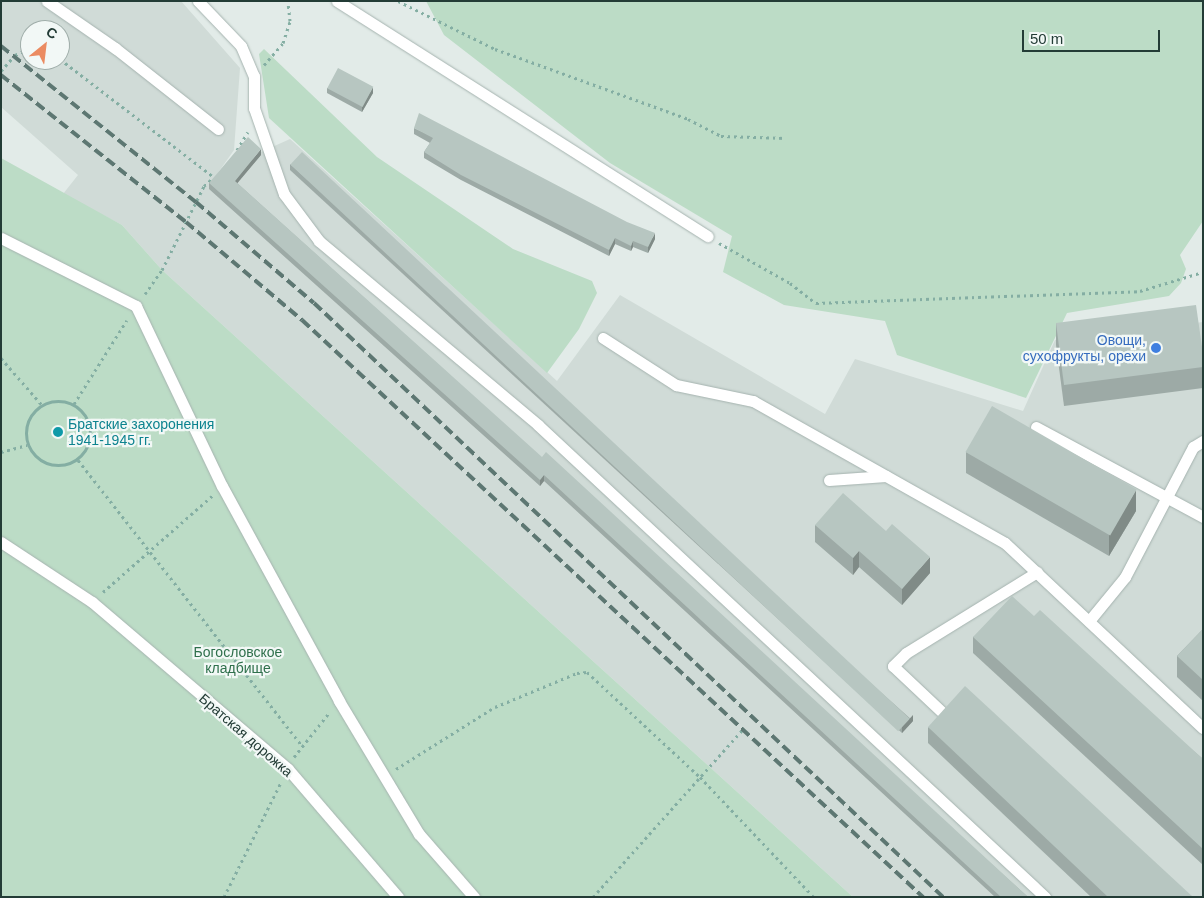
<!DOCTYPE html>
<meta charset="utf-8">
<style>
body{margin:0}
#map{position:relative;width:1204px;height:898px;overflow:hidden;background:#e2ebe8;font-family:Arial,sans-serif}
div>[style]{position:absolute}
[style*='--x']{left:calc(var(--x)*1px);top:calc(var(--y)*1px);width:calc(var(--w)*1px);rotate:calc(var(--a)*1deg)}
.built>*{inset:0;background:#d0dbd7}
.green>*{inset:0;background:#bcdcc6}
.path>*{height:3px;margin-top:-1.5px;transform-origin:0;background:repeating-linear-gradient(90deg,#84aea3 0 2.5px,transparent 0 6.5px)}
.path>.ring{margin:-1.5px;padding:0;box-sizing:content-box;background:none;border:3px solid #84aea3;border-radius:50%}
.roads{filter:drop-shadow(0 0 1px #a5b3af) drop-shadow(0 0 1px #a5b3af)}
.lane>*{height:11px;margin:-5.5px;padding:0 5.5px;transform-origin:5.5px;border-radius:5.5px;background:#fff}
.rail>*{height:4px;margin-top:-2px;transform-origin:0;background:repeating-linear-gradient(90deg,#5d7772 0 10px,transparent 0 15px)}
.wall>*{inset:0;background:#9daaa6}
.shaded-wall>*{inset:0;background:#808b87}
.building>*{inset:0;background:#b7c6c1;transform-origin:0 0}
.dots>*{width:14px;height:14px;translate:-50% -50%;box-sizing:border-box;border:2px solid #f2f8f6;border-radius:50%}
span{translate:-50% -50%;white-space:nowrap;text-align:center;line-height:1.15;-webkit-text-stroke:4.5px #f2f8f6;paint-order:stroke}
.shop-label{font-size:14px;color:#366cbe}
.right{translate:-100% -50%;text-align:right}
.culture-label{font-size:14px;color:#0d838f}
.left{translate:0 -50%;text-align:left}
.park-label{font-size:14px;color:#2f704c}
.street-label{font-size:14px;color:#233c36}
.frame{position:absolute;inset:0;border:2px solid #233c36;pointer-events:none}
.north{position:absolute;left:20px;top:20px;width:50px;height:50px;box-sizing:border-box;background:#f2f8f6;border:1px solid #9fada9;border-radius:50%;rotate:29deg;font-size:14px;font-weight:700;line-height:20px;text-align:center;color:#233c36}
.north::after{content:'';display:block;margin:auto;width:18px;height:22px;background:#eb8b61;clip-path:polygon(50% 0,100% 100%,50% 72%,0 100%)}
.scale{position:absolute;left:1022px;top:30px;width:138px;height:22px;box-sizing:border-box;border:2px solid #233c36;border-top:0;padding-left:6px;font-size:15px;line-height:18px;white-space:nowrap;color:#233c36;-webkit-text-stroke:4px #f2f8f6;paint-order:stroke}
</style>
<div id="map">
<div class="built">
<div style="clip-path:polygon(evenodd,1px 1px,181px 1px,240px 68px,234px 150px,210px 184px,261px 152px,290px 139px,557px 381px,620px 295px,825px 414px,855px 359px,1023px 411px,1055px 340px,1203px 322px,1203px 897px,853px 897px,162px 270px,122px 225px,63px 194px,78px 175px,1px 107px,1px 1px,30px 30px,60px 30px,60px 60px,30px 60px,30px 30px)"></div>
</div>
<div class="green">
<div style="clip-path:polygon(426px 1px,1203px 1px,1203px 221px,1180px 255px,1186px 269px,1181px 283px,1169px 296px,1067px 313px,1026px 398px,897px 355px,885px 321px,784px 305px,723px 272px,732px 236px,610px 163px,444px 35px)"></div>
<div style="clip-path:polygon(264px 49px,377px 157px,513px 249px,592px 281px,597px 293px,579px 329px,547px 373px,269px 118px,259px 54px)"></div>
<div style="clip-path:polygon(1px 158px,122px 225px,162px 270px,853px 897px,1px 897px)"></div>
</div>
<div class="path">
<div style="--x:398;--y:1;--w:108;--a:26.3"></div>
<div style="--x:495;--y:49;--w:205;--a:19.9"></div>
<div style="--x:688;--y:119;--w:37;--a:27"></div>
<div style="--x:721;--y:136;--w:65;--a:1.8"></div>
<div style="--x:60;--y:59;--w:194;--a:37.5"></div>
<div style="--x:264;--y:65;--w:29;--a:-49"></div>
<div style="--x:283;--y:43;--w:23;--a:-72"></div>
<div style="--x:290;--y:21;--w:20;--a:-96"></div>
<div style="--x:1;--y:71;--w:21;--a:-49"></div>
<div style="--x:15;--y:55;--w:16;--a:-22"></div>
<div style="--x:237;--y:150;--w:21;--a:-59"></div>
<div style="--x:719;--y:243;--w:81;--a:29.4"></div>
<div style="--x:790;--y:283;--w:33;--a:38"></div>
<div style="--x:816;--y:303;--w:324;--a:-2.1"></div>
<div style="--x:1140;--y:291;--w:66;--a:-16.8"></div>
<div style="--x:145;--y:294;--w:29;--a:-55"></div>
<div style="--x:162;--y:270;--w:94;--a:-63.4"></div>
<div style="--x:204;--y:186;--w:12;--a:-42"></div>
<div style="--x:1;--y:358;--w:62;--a:48.9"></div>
<div class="ring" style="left:26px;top:401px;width:61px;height:61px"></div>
<div style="--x:74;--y:404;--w:99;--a:-57.8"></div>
<div style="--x:1;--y:452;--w:27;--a:-15"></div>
<div style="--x:78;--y:460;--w:361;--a:51.9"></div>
<div style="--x:103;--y:592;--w:147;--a:-41.4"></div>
<div style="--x:294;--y:757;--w:56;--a:-51.5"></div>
<div style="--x:396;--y:769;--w:117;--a:-32.1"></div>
<div style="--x:495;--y:707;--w:89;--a:-22.5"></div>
<div style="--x:577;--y:673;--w:10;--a:-6"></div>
<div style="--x:587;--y:672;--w:154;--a:42.9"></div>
<div style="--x:700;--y:777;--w:166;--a:46.5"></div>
<div style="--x:224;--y:897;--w:128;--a:-63.6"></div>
<div style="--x:593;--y:897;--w:225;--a:-48.2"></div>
</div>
<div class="roads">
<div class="lane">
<div style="--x:47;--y:1;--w:83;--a:34.7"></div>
<div style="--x:115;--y:48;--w:131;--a:38.2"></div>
<div style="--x:198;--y:1;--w:62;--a:46.3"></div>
<div style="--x:241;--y:46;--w:33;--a:67"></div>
<div style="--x:254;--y:76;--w:32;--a:90"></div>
<div style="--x:254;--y:108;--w:91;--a:70.8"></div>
<div style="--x:284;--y:194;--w:59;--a:53.3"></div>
<div style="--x:319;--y:241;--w:286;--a:40"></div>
<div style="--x:538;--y:425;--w:693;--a:42.95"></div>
<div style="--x:337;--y:1;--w:439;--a:32.4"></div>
<div style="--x:1;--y:238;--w:151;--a:26.7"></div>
<div style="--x:136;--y:306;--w:199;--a:64.5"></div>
<div style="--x:222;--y:486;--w:245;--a:61.4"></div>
<div style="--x:339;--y:701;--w:155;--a:59"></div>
<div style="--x:419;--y:834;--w:84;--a:48.9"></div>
<div style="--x:603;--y:338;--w:87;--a:32.8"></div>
<div style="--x:676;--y:385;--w:79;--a:11.7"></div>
<div style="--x:753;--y:401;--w:289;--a:29.4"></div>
<div style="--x:1005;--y:543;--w:271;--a:43.1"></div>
<div style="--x:1036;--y:427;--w:190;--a:28.3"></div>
<div style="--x:829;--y:480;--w:57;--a:-4"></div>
<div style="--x:1;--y:542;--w:109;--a:33.4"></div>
<div style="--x:92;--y:602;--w:257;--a:40.4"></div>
<div style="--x:288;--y:769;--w:169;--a:49.3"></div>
<div style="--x:1089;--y:621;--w:57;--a:-50.7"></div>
<div style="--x:1125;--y:577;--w:147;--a:-62.4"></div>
<div style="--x:1193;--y:447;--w:12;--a:-31"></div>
<div style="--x:944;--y:714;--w:70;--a:-136.7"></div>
<div style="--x:893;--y:666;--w:18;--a:-45"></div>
<div style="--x:906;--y:653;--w:154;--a:-31.7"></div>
</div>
</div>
<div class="rail">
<div style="--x:1;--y:46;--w:250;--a:38.7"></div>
<div style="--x:196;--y:202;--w:155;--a:40.6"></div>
<div style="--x:314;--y:303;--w:865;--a:43.36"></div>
<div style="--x:1;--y:75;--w:236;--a:38.5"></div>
<div style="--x:186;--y:222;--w:152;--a:40.2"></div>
<div style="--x:302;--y:320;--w:848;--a:42.9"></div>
</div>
<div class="wall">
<div style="clip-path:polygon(327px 88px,373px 93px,362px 112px,327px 93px)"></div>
<div style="clip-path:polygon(414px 128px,655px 239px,648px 253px,633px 247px,631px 251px,615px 244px,609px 256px,461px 180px,424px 158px,424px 152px,430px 143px,414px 134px)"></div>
<div style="clip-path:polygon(261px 155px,237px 183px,1028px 897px,995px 897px,544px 481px,540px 486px,209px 189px,209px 183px)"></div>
<div style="clip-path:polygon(290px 164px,913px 721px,902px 733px,290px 170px)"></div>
<div style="clip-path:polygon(1056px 323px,1203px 354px,1203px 388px,1064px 406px,1056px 345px)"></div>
<div style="clip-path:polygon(966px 452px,1136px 511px,1109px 556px,966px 473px)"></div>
<div style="clip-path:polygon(815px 525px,930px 573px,902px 605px,859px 567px,853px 575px,815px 542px)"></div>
<div style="clip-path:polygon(1034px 616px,1203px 759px,1203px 865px,973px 653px,973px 637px)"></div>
<div style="clip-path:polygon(1203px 629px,1203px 701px,1177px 677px,1177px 656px)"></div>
<div style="clip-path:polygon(928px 727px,1193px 897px,1091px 897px,928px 743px)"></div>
</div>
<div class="shaded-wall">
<div style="clip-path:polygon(373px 87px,373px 93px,362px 112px,362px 107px)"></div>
<div style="clip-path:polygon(261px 149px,261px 155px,235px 186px,235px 181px)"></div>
<div style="clip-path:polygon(655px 233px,655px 239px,648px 253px,648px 247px)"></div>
<div style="clip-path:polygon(615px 238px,615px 244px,609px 256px,609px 250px)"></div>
<div style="clip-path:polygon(633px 241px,633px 247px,631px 251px,631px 246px)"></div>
<div style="clip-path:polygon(544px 475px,544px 481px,540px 486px,540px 480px)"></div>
<div style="clip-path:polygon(1136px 490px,1136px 511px,1109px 556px,1109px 535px)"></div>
<div style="clip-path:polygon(859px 551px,859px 567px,853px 575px,853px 558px)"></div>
<div style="clip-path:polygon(930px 557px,930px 573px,902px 605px,902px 589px)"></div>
<div style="clip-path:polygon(913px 715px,913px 721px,902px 733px,902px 727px)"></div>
</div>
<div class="building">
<div style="left:338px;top:68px;width:40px;height:23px;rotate:28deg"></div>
<div style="clip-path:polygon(419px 113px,627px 222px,655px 233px,648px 247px,633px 241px,631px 246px,615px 238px,609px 250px,461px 175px,424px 152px,433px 138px,414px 128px)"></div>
<div style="clip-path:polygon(248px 137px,261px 149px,235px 181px,542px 457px,546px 452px,1028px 897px,1001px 897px,544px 475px,540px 480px,209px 183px)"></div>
<div style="left:302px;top:152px;width:831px;height:17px;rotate:43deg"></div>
<div style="clip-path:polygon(1196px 305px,1203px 354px,1203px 367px,1064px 385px,1056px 323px)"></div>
<div style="left:992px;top:406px;width:167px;height:53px;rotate:30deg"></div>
<div style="clip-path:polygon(843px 493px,886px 531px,892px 524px,930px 557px,902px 589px,859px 551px,853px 558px,815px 525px)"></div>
<div style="clip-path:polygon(1012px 596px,1034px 616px,1040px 610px,1203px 759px,1203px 849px,973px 637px)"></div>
<div style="clip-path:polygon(1203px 629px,1203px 680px,1177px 656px)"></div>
<div style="clip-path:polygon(965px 686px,1193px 897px,1108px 897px,928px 727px)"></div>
</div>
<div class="dots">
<div style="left:1156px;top:348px;background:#3f7fe0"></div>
<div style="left:58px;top:432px;background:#0f9aa8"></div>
</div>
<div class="shop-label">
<span class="right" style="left:1146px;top:348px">Овощи,<br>сухофрукты, орехи</span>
</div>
<div class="culture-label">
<span class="left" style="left:68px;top:432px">Братские захоронения<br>1941-1945 гг.</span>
</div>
<div class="park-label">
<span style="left:238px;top:660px">Богословское<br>кладбище</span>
</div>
<div class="street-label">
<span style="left:246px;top:735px;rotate:41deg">Братская дорожка</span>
</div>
<div class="frame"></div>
<div class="north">С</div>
<div class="scale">50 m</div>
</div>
